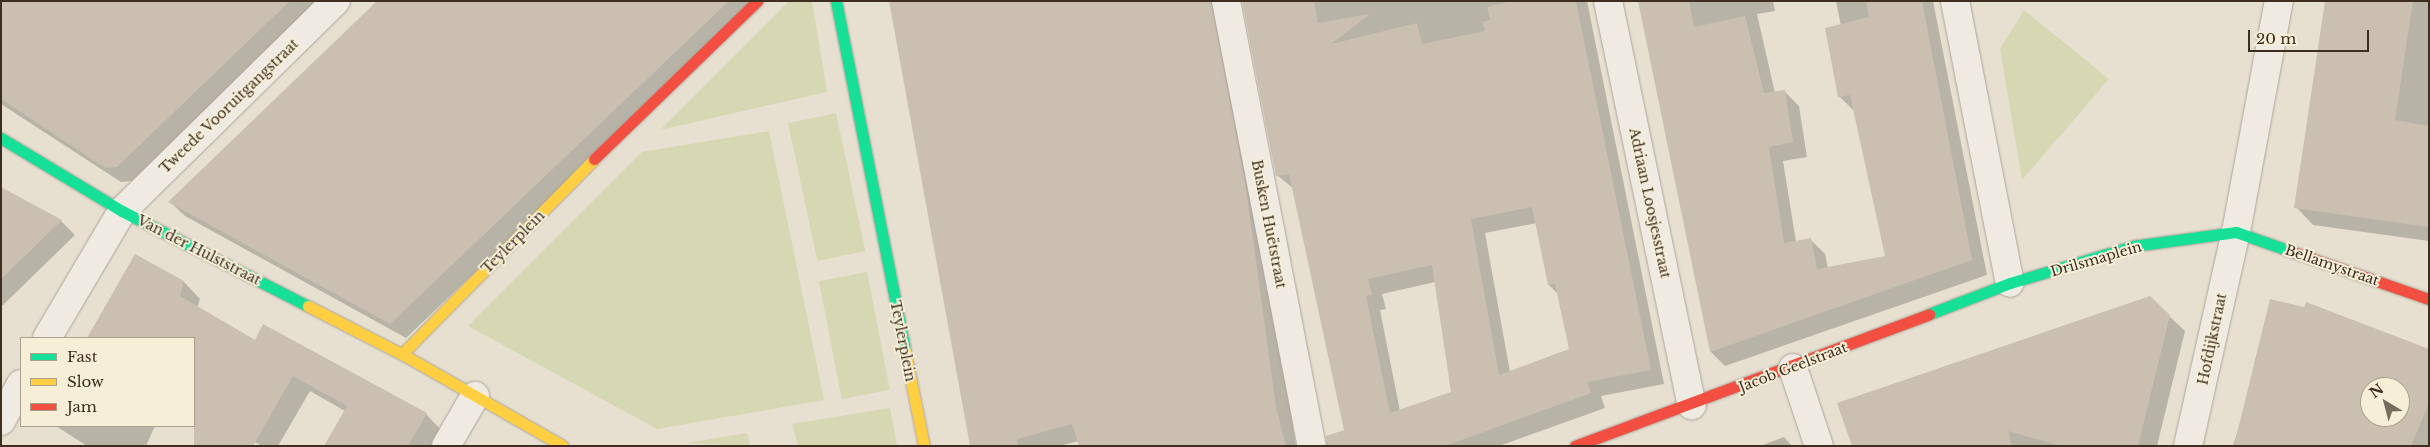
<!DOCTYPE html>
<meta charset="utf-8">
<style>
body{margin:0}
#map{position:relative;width:2430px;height:447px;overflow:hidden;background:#e7e0d1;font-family:"Libre Baskerville",serif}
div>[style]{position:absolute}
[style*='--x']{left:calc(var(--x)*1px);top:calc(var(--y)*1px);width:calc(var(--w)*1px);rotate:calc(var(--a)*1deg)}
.green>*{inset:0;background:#d6d7b3;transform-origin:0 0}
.shadow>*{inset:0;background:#0003}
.building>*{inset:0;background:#cbbfb2}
.roads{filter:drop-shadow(0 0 1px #ada599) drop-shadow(0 0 1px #ada599)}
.street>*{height:28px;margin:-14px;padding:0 14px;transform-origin:14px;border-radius:14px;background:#efebe3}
.fast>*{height:11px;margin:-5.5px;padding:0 5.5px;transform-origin:5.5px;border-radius:5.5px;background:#16e098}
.slow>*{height:11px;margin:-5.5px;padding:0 5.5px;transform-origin:5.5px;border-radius:5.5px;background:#ffcf43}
.jam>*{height:11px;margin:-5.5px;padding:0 5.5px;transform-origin:5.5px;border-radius:5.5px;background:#f24e42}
span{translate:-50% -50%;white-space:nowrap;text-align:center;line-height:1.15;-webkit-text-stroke:4px #f7eed8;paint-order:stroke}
.street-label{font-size:14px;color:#3d2e20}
.frame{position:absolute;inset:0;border:2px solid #3d2e20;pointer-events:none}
.legend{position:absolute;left:20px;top:337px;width:175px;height:90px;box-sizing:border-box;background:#f7eed8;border:1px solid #ada18e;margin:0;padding:6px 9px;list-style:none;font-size:15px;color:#3d2e20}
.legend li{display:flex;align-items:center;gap:10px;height:25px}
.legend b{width:25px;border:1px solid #ada18e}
.north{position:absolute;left:2360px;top:377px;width:50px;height:50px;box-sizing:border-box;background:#f7eed8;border:1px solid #ada18e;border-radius:50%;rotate:323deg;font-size:14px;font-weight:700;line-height:20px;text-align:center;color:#3d2e20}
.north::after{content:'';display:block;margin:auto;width:18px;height:22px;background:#786c5e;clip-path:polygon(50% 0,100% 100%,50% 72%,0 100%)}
.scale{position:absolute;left:2248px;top:30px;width:121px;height:22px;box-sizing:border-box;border:2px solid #3d2e20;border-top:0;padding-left:6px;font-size:15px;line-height:18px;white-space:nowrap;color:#3d2e20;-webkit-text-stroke:4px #f7eed8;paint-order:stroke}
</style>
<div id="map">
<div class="green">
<div style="clip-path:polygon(789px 1px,812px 1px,827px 92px,660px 130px)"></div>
<div style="clip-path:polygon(2024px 10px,2109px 79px,2022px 180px,2000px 49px)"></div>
<div style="left:836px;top:113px;width:141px;height:49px;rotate:78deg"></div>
<div style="clip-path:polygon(769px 131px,824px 400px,657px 429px,468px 326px,642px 152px)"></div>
<div style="left:867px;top:272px;width:120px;height:49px;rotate:79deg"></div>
<div style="clip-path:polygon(890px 408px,897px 446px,798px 446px,792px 424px)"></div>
<div style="clip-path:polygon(747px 433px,750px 446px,686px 443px)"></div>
</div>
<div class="shadow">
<div style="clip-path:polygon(1px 1px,319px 1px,132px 181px,121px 182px,1px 104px)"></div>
<div style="clip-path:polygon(379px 1px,760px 1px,406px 338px,185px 216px,170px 202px)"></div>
<div style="clip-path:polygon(890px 1px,1235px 1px,1259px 197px,1296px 446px,1080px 446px,1079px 441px,1059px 446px,971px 446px)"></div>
<div style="clip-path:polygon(evenodd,1243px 1px,1587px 1px,1664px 384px,1601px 396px,1605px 408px,1499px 446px,1351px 446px,1294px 189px,1277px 175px,1243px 1px,1537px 223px,1549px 285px,1559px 295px,1571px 350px,1510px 372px,1485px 233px,1537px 223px,1243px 1px,1435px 282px,1452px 392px,1400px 411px,1380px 310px,1386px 309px,1382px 294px,1435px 282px)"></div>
<div style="clip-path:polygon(1640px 1px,1773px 1px,1775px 11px,1757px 14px,1775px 93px,1784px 91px,1799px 106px,1807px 157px,1783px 161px,1796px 242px,1810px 239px,1825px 254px,1828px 268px,1887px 257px,1854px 111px,1839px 96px,1841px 26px,1836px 1px,1933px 1px,1987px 275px,1725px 366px,1711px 352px)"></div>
<div style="clip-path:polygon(2326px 1px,2429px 1px,2429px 241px,2313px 225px,2296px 207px)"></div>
<div style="clip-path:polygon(1px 188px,61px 221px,75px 235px,1px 307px)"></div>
<div style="clip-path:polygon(136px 256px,184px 282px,200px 299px,197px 308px,255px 342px,426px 414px,442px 431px,434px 446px,326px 446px,345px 411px,310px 391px,278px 446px,262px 446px,194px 408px,194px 338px,89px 338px)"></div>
<div style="clip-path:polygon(evenodd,2271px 301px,2429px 352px,2429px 446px,2233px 446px,2257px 367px,2254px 364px,2271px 301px,2370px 387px,2400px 387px,2400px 417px,2370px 417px,2370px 387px)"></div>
<div style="clip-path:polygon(2169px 316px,2185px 331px,2157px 446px,1853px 446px)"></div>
<div style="clip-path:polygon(56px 426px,155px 426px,146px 446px,87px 446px)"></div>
<div style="clip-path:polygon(1784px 437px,1792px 446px,1760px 446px)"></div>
</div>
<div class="building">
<div style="clip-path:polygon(1px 1px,290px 1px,117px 167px,105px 168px,1px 99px)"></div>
<div style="clip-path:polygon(377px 1px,729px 1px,390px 324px,168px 202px)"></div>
<div style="clip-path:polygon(889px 1px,1211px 1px,1245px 181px,1276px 407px,1286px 446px,1079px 446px,1072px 424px,1017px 439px,1018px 446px,970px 446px)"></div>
<div style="clip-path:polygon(evenodd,1242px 1px,1314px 1px,1318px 23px,1370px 14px,1331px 44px,1417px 23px,1422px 44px,1485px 31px,1483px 22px,1490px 20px,1487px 7px,1512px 1px,1576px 1px,1651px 370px,1587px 382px,1591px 393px,1445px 446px,1327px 446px,1326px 436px,1344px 430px,1289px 174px,1276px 176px,1242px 1px,1532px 207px,1548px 285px,1555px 284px,1569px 349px,1499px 375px,1471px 219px,1532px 207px,1242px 1px,1432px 265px,1451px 392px,1390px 413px,1366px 296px,1372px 295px,1368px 279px,1432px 265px)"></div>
<div style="clip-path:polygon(1638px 1px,1689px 1px,1694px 27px,1745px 16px,1764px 93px,1785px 90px,1793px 142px,1769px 147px,1784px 243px,1811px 238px,1817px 269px,1885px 256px,1850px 95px,1838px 97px,1825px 28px,1869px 17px,1866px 1px,1922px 1px,1972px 260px,1710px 352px)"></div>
<div style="clip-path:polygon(2325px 1px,2413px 1px,2395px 120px,2429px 126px,2429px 227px,2294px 208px)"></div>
<div style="clip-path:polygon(1px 187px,62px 220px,1px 279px)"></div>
<div style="clip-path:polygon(135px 254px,184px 281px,180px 296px,255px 340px,263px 324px,427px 413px,408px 446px,324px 446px,347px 406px,293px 376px,253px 446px,194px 446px,194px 338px,87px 338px)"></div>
<div style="clip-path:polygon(2150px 296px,2170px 315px,2138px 446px,2061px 446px,2008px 431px,2012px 446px,1852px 446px,1837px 403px)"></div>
<div style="clip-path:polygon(evenodd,2270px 299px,2304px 307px,2306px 302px,2429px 349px,2429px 403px,2411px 446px,2234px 446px,2270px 299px,2370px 387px,2400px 387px,2400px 417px,2370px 417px,2370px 387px)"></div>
</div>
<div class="roads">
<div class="street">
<div style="--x:1226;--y:1;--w:453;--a:79.1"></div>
<div style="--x:1608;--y:1;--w:413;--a:78.3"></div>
<div style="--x:1955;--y:1;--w:287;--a:79"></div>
<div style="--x:47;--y:338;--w:147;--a:-59.4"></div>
<div style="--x:122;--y:211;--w:300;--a:-44.5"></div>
<div style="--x:1793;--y:368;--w:82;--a:71.6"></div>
<div style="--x:1;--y:421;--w:42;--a:-61.6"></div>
<div style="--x:446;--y:446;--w:58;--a:-59.9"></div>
<div style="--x:2188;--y:446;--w:219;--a:-77.4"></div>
<div style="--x:2236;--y:232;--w:235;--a:-79.5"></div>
</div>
<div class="fast">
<div style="--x:836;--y:1;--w:357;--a:78.8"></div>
<div style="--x:1;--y:138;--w:141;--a:31.1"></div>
<div style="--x:122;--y:211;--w:209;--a:27.1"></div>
<div style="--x:1929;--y:314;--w:87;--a:-20.9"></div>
<div style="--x:2010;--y:283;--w:128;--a:-16.7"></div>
<div style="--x:2133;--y:246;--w:104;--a:-7.7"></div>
<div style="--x:2236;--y:232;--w:57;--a:19.4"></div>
</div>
<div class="slow">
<div style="--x:308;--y:306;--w:106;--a:27.1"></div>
<div style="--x:402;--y:354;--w:185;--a:29.7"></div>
<div style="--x:905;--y:351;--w:97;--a:78.7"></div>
<div style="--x:402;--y:354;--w:274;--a:-45.4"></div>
</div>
<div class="jam">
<div style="--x:594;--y:159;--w:227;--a:-44.1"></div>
<div style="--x:2290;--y:251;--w:147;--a:19.1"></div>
<div style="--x:1575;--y:446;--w:378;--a:-20.4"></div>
</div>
</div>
<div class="street-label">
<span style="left:229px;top:106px;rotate:-44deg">Tweede Vooruitgangstraat</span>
<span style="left:1650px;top:203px;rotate:78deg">Adriaan Loosjesstraat</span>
<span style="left:1269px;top:224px;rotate:79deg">Busken Huëtstraat</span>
<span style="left:513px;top:242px;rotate:-45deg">Teylerplein</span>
<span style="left:199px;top:250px;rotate:27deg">Van der Hulststraat</span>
<span style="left:2096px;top:259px;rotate:-16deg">Drilsmaplein</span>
<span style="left:2332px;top:265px;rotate:19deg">Bellamystraat</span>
<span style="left:2212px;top:339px;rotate:-78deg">Hofdijkstraat</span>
<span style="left:903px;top:341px;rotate:79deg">Teylerplein</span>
<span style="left:1793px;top:367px;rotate:-21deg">Jacob Geelstraat</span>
</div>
<div class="frame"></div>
<ul class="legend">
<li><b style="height:6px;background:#16e098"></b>Fast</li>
<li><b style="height:6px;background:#ffcf43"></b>Slow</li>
<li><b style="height:6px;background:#f24e42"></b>Jam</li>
</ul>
<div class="north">N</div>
<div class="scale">20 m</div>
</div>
